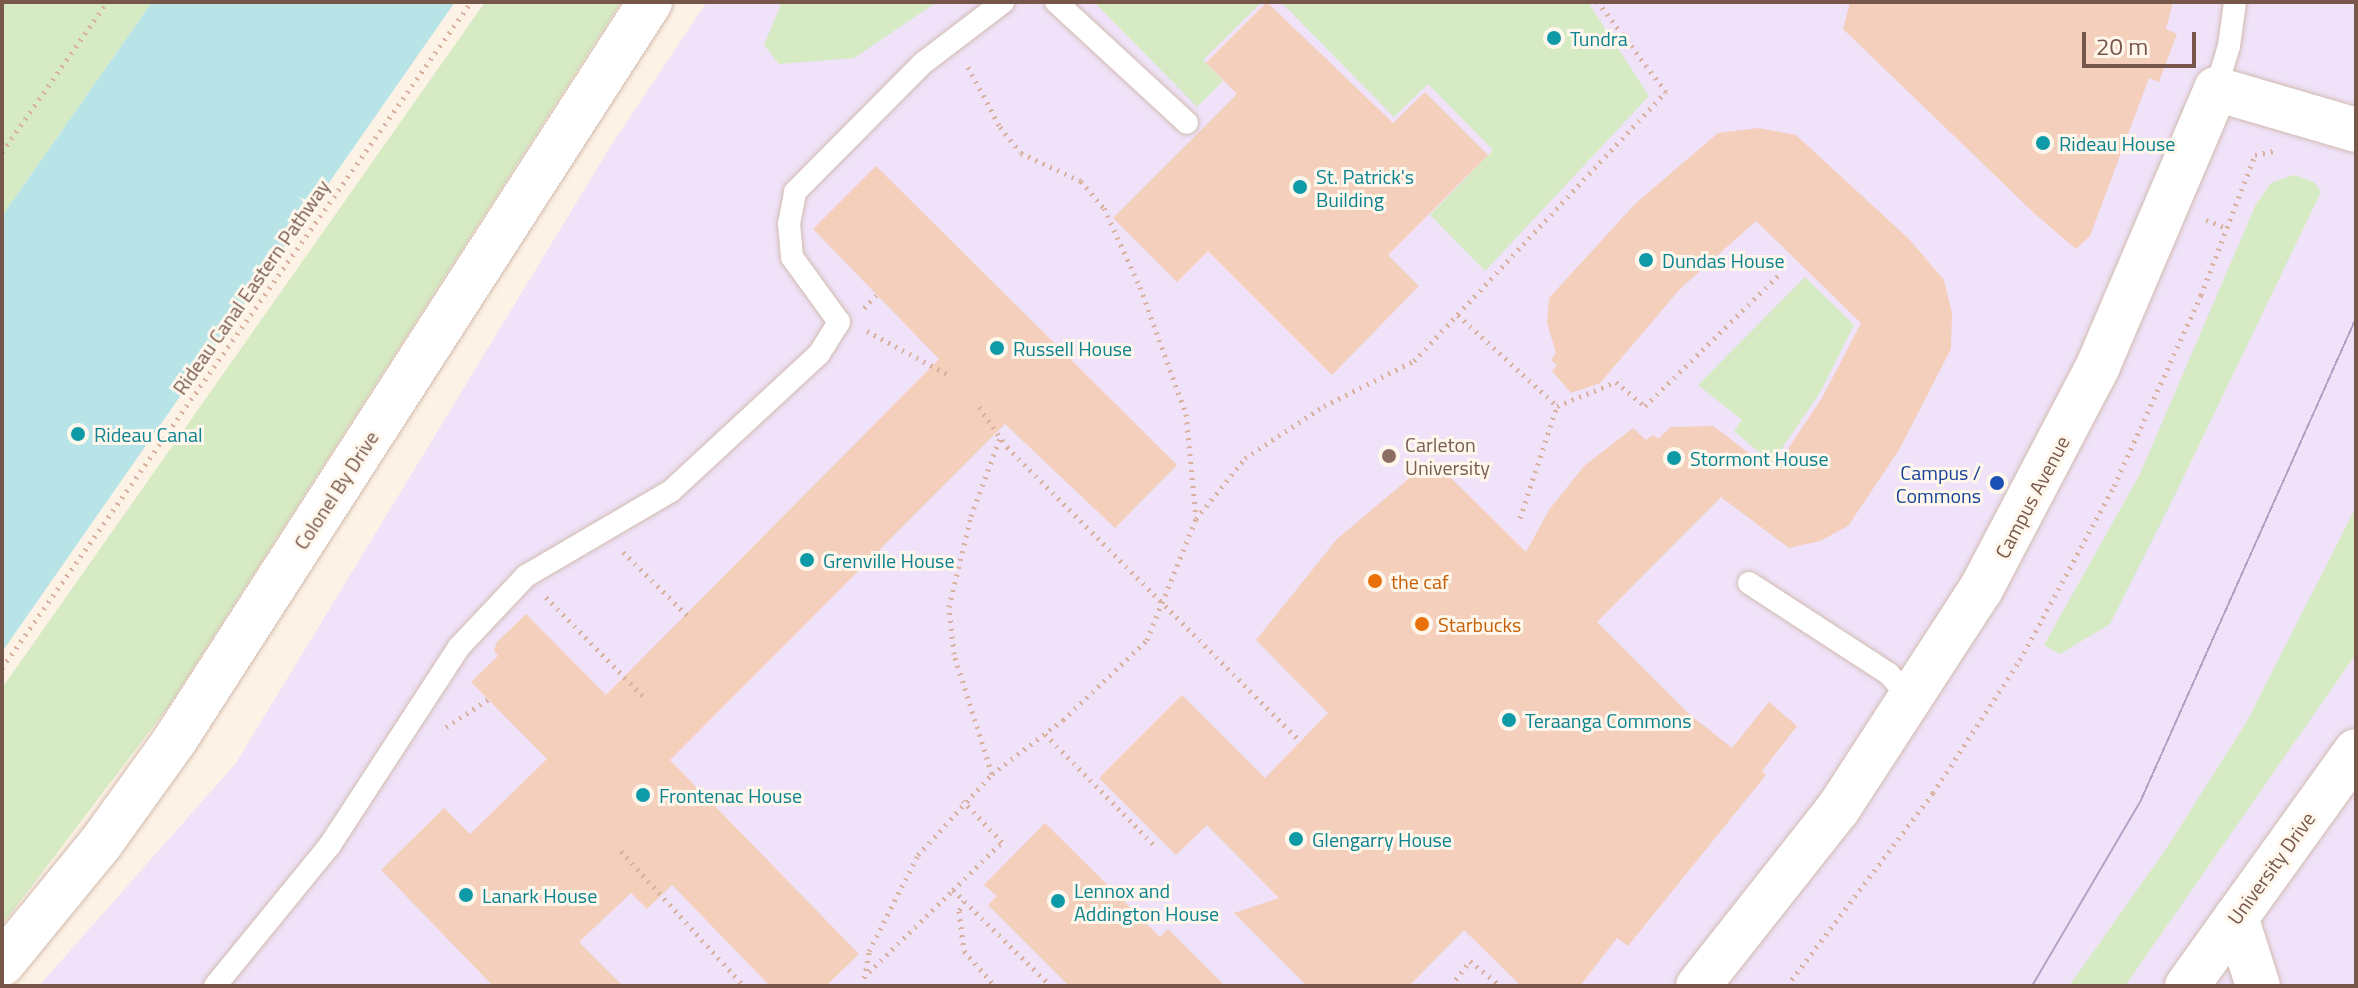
<!DOCTYPE html>
<style>
body{margin:0}
#map{position:relative;width:2358px;height:988px;overflow:hidden;background:#fdf2e6;font-family:"Titillium Web",sans-serif}
div>[style]{position:absolute}
[style*='--x']{left:calc(var(--x)*1px);top:calc(var(--y)*1px);width:calc(var(--w)*1px);rotate:calc(var(--a)*1deg)}
.education>*{inset:0;background:#efe2f9}
.green>*{inset:0;background:#d6ebc3}
.water>*{inset:0;background:#b9e4e7}
.building>*{inset:0;background:#f3cfbc}
.path>*{height:5px;margin-top:-2.5px;transform-origin:0;background:repeating-linear-gradient(90deg,#d8b29f 0 2px,transparent 0 8px)}
.roads{filter:drop-shadow(0 0 2px #d1bbae) drop-shadow(0 0 2px #d1bbae)}
.lane>*{height:22px;margin:-11px;padding:0 11px;transform-origin:11px;border-radius:11px;background:#fff}
.street>*{height:44px;margin:-22px;padding:0 22px;transform-origin:22px;border-radius:22px;background:#fff}
.secondary>*{height:44px;margin:-22px;padding:0 22px;transform-origin:22px;border-radius:22px;background:#fff}
.tram>*{height:2px;margin:-1px;padding:0 1px;transform-origin:1px;border-radius:1px;background:#b4a3c7}
.dots>*{width:22px;height:22px;translate:-50% -50%;box-sizing:border-box;border:4px solid #fff7ec;border-radius:50%}
span{translate:-50% -50%;white-space:nowrap;text-align:center;line-height:1.15;-webkit-text-stroke:6px #fff7ec;paint-order:stroke}
.culture-label{font-size:20px;color:#0d838f}
.left{translate:0 -50%;text-align:left}
.street-label{font-size:20px;color:#77574a}
.education-label{font-size:20px;color:#785e54}
.transit-label{font-size:20px;color:#164399}
.right{translate:-100% -50%;text-align:right}
.food-label{font-size:20px;color:#c56008}
.frame{position:absolute;inset:0;border:4px solid #77574a;pointer-events:none}
.scale{position:absolute;left:2082px;top:32px;width:114px;height:36px;box-sizing:border-box;border:4px solid #77574a;border-top:0;padding-left:10px;font-size:24px;line-height:28px;white-space:nowrap;color:#77574a;-webkit-text-stroke:6px #fff7ec;paint-order:stroke}
</style>
<div id="map">
<div class="education">
<div style="clip-path:polygon(707px 2px,2356px 2px,2356px 986px,39px 986px,236px 763px,609px 149px)"></div>
</div>
<div class="green">
<div style="clip-path:polygon(2px 2px,152px 2px,2px 216px)"></div>
<div style="clip-path:polygon(485px 2px,621px 2px,168px 707px,2px 925px,2px 688px)"></div>
<div style="clip-path:polygon(782px 2px,937px 2px,854px 58px,779px 64px,764px 45px)"></div>
<div style="clip-path:polygon(1094px 2px,1262px 2px,1203px 60px,1223px 81px,1197px 107px)"></div>
<div style="clip-path:polygon(1281px 2px,1588px 2px,1649px 96px,1485px 271px,1430px 215px,1493px 150px,1428px 84px,1394px 117px)"></div>
<div style="clip-path:polygon(2294px 175px,2314px 182px,2321px 192px,2172px 501px,2110px 624px,2060px 654px,2044px 645px,2140px 474px,2256px 204px,2271px 183px)"></div>
<div style="clip-path:polygon(1805px 277px,1854px 325px,1821px 391px,1772px 463px,1734px 431px,1742px 420px,1698px 385px)"></div>
<div style="clip-path:polygon(2356px 507px,2356px 654px,2125px 986px,2069px 986px,2166px 849px,2246px 723px)"></div>
</div>
<div class="water">
<div style="clip-path:polygon(152px 2px,455px 2px,2px 652px,2px 216px)"></div>
</div>
<div class="building">
<div style="clip-path:polygon(1267px 2px,1393px 123px,1425px 92px,1488px 155px,1388px 255px,1419px 286px,1332px 375px,1208px 251px,1177px 282px,1113px 218px,1237px 94px,1206px 63px)"></div>
<div style="clip-path:polygon(1850px 2px,2173px 2px,2166px 29px,2177px 34px,2159px 82px,2149px 78px,2090px 236px,2076px 249px,2035px 214px,1843px 29px)"></div>
<div style="clip-path:polygon(1758px 128px,1796px 135px,1909px 239px,1944px 280px,1952px 313px,1951px 349px,1899px 450px,1848px 526px,1820px 541px,1789px 548px,1721px 497px,1597px 622px,1689px 714px,1732px 748px,1769px 702px,1797px 726px,1762px 771px,1766px 775px,1628px 946px,1617px 938px,1580px 986px,1521px 986px,1464px 930px,1409px 986px,1307px 986px,1234px 913px,1279px 898px,1207px 825px,1176px 855px,1099px 778px,1182px 695px,1265px 778px,1328px 713px,1256px 640px,1337px 539px,1432px 459px,1526px 552px,1549px 510px,1584px 466px,1633px 428px,1646px 440px,1653px 435px,1658px 439px,1671px 427px,1713px 426px,1773px 471px,1822px 398px,1861px 323px,1756px 221px,1680px 289px,1600px 383px,1571px 393px,1552px 371px,1557px 365px,1551px 360px,1556px 353px,1547px 323px,1549px 298px,1635px 204px,1718px 133px)"></div>
<div style="clip-path:polygon(876px 166px,1177px 465px,1115px 528px,1005px 424px,670px 760px,859px 954px,826px 986px,770px 986px,672px 885px,647px 909px,631px 893px,579px 942px,623px 986px,493px 986px,381px 870px,444px 808px,470px 834px,547px 759px,471px 682px,498px 656px,494px 650px,497px 642px,526px 614px,606px 695px,939px 359px,813px 229px)"></div>
<div style="clip-path:polygon(1045px 823px,1160px 937px,1168px 929px,1225px 986px,1069px 986px,988px 905px,997px 896px,984px 885px)"></div>
</div>
<div class="path">
<div style="--x:968;--y:67;--w:68;--a:61.9"></div>
<div style="--x:1000;--y:127;--w:33;--a:51"></div>
<div style="--x:1021;--y:153;--w:66;--a:25"></div>
<div style="--x:1081;--y:181;--w:35;--a:50"></div>
<div style="--x:1104;--y:208;--w:87;--a:65.5"></div>
<div style="--x:1140;--y:287;--w:135;--a:70.1"></div>
<div style="--x:1186;--y:414;--w:104;--a:84.5"></div>
<div style="--x:2;--y:152;--w:183;--a:-55"></div>
<div style="--x:2206;--y:220;--w:22;--a:21"></div>
<div style="--x:864;--y:308;--w:18;--a:-47"></div>
<div style="--x:1458;--y:315;--w:134;--a:42.6"></div>
<div style="--x:867;--y:331;--w:91;--a:28.3"></div>
<div style="--x:979;--y:407;--w:49;--a:55"></div>
<div style="--x:1007;--y:447;--w:411;--a:45.1"></div>
<div style="--x:1520;--y:518;--w:118;--a:-71.7"></div>
<div style="--x:1557;--y:406;--w:64;--a:-22.1"></div>
<div style="--x:1616;--y:382;--w:38;--a:40"></div>
<div style="--x:1645;--y:406;--w:189;--a:-44.4"></div>
<div style="--x:623;--y:552;--w:91;--a:44.6"></div>
<div style="--x:546;--y:597;--w:144;--a:45.6"></div>
<div style="--x:2;--y:668;--w:815;--a:-54.85"></div>
<div style="--x:446;--y:727;--w:51;--a:-33.1"></div>
<div style="--x:1045;--y:734;--w:154;--a:45.5"></div>
<div style="--x:992;--y:774;--w:126;--a:-107.6"></div>
<div style="--x:954;--y:654;--w:47;--a:-96.1"></div>
<div style="--x:949;--y:607;--w:94;--a:-76.4"></div>
<div style="--x:971;--y:516;--w:83;--a:-69.6"></div>
<div style="--x:621;--y:851;--w:183;--a:47.7"></div>
<div style="--x:953;--y:890;--w:69;--a:-44.4"></div>
<div style="--x:1002;--y:842;--w:57;--a:-133.6"></div>
<div style="--x:964;--y:901;--w:11;--a:117"></div>
<div style="--x:959;--y:911;--w:40;--a:82.9"></div>
<div style="--x:964;--y:951;--w:47;--a:48.5"></div>
<div style="--x:869;--y:972;--w:117;--a:-44.3"></div>
<div style="--x:953;--y:890;--w:137;--a:44.4"></div>
<div style="--x:863;--y:986;--w:36;--a:-80"></div>
<div style="--x:869;--y:951;--w:108;--a:-63"></div>
<div style="--x:918;--y:855;--w:110;--a:-47.6"></div>
<div style="--x:992;--y:774;--w:89;--a:-37.3"></div>
<div style="--x:1063;--y:720;--w:116;--a:-43.6"></div>
<div style="--x:1147;--y:640;--w:131;--a:-68"></div>
<div style="--x:1196;--y:519;--w:78;--a:-51.2"></div>
<div style="--x:1245;--y:458;--w:95;--a:-33.4"></div>
<div style="--x:1324;--y:406;--w:101;--a:-26.6"></div>
<div style="--x:1414;--y:361;--w:369;--a:-46.9"></div>
<div style="--x:1666;--y:92;--w:113;--a:-127.1"></div>
<div style="--x:1451;--y:986;--w:31;--a:-53"></div>
<div style="--x:1470;--y:961;--w:40;--a:39"></div>
<div style="--x:1787;--y:986;--w:242;--a:-52.9"></div>
<div style="--x:1933;--y:793;--w:159;--a:-56.8"></div>
<div style="--x:2020;--y:660;--w:198;--a:-61.6"></div>
<div style="--x:2114;--y:486;--w:210;--a:-65.5"></div>
<div style="--x:2201;--y:295;--w:150;--a:-68.9"></div>
<div style="--x:2255;--y:155;--w:19;--a:-12"></div>
</div>
<div class="roads">
<div class="lane">
<div style="--x:1056;--y:2;--w:178;--a:42.7"></div>
<div style="--x:2216;--y:89;--w:45;--a:-73.2"></div>
<div style="--x:2229;--y:46;--w:44;--a:-82.2"></div>
<div style="--x:1749;--y:583;--w:167;--a:33"></div>
<div style="--x:1889;--y:674;--w:32;--a:49"></div>
<div style="--x:215;--y:986;--w:182;--a:-50.8"></div>
<div style="--x:330;--y:845;--w:236;--a:-56.9"></div>
<div style="--x:459;--y:647;--w:98;--a:-46.7"></div>
<div style="--x:526;--y:576;--w:168;--a:-30.4"></div>
<div style="--x:671;--y:491;--w:202;--a:-42.8"></div>
<div style="--x:819;--y:354;--w:38;--a:-58"></div>
<div style="--x:839;--y:322;--w:80;--a:-125.9"></div>
<div style="--x:792;--y:257;--w:33;--a:-95"></div>
<div style="--x:789;--y:224;--w:33;--a:-79"></div>
<div style="--x:795;--y:192;--w:182;--a:-45.2"></div>
<div style="--x:923;--y:63;--w:101;--a:-37.3"></div>
</div>
<div class="street">
<div style="--x:2236;--y:917;--w:72;--a:72.3"></div>
</div>
<div class="secondary">
<div style="--x:2;--y:964;--w:156;--a:-50.7"></div>
<div style="--x:101;--y:843;--w:127;--a:-54.3"></div>
<div style="--x:175;--y:740;--w:878;--a:-57.23"></div>
<div style="--x:1698;--y:986;--w:226;--a:-51.7"></div>
<div style="--x:1838;--y:809;--w:262;--a:-57"></div>
<div style="--x:1981;--y:589;--w:252;--a:-62.3"></div>
<div style="--x:2098;--y:366;--w:301;--a:-66.9"></div>
<div style="--x:2216;--y:89;--w:146;--a:16.3"></div>
<div style="--x:2187;--y:986;--w:289;--a:-54.3"></div>
</div>
</div>
<div class="tram">
<div style="--x:2032;--y:986;--w:216;--a:-59.6"></div>
<div style="--x:2141;--y:800;--w:528;--a:-65.96"></div>
</div>
<div class="dots">
<div style="left:1554px;top:38px;background:#0f9aa8"></div>
<div style="left:2043px;top:143px;background:#0f9aa8"></div>
<div style="left:1300px;top:187px;background:#0f9aa8"></div>
<div style="left:1646px;top:260px;background:#0f9aa8"></div>
<div style="left:997px;top:348px;background:#0f9aa8"></div>
<div style="left:78px;top:434px;background:#0f9aa8"></div>
<div style="left:1389px;top:456px;background:#8d6e63"></div>
<div style="left:1674px;top:458px;background:#0f9aa8"></div>
<div style="left:1997px;top:483px;background:#1a4fb4"></div>
<div style="left:807px;top:560px;background:#0f9aa8"></div>
<div style="left:1375px;top:581px;background:#e8710a"></div>
<div style="left:1422px;top:624px;background:#e8710a"></div>
<div style="left:1509px;top:720px;background:#0f9aa8"></div>
<div style="left:643px;top:795px;background:#0f9aa8"></div>
<div style="left:1296px;top:839px;background:#0f9aa8"></div>
<div style="left:466px;top:895px;background:#0f9aa8"></div>
<div style="left:1058px;top:901px;background:#0f9aa8"></div>
</div>
<div class="culture-label">
<span class="left" style="left:1570px;top:38px">Tundra</span>
<span class="left" style="left:2059px;top:143px">Rideau House</span>
<span class="left" style="left:1316px;top:188px">St. Patrick's<br>Building</span>
<span class="left" style="left:1662px;top:260px">Dundas House</span>
<span class="left" style="left:1013px;top:348px">Russell House</span>
<span class="left" style="left:94px;top:434px">Rideau Canal</span>
<span class="left" style="left:1690px;top:458px">Stormont House</span>
<span class="left" style="left:823px;top:560px">Grenville House</span>
<span class="left" style="left:1525px;top:720px">Teraanga Commons</span>
<span class="left" style="left:659px;top:795px">Frontenac House</span>
<span class="left" style="left:1312px;top:839px">Glengarry House</span>
<span class="left" style="left:1074px;top:902px">Lennox and<br>Addington House</span>
<span class="left" style="left:482px;top:895px">Lanark House</span>
</div>
<div class="street-label">
<span style="left:251px;top:287px;rotate:-55deg">Rideau Canal Eastern Pathway</span>
<span style="left:336px;top:490px;rotate:-57deg">Colonel By Drive</span>
<span style="left:2032px;top:497px;rotate:-62deg">Campus Avenue</span>
<span style="left:2271px;top:868px;rotate:-54deg">University Drive</span>
</div>
<div class="education-label">
<span class="left" style="left:1405px;top:456px">Carleton<br>University</span>
</div>
<div class="transit-label">
<span class="right" style="left:1981px;top:484px">Campus /<br>Commons</span>
</div>
<div class="food-label">
<span class="left" style="left:1391px;top:581px">the caf</span>
<span class="left" style="left:1438px;top:624px">Starbucks</span>
</div>
<div class="frame"></div>
<div class="scale">20 m</div>
</div>
